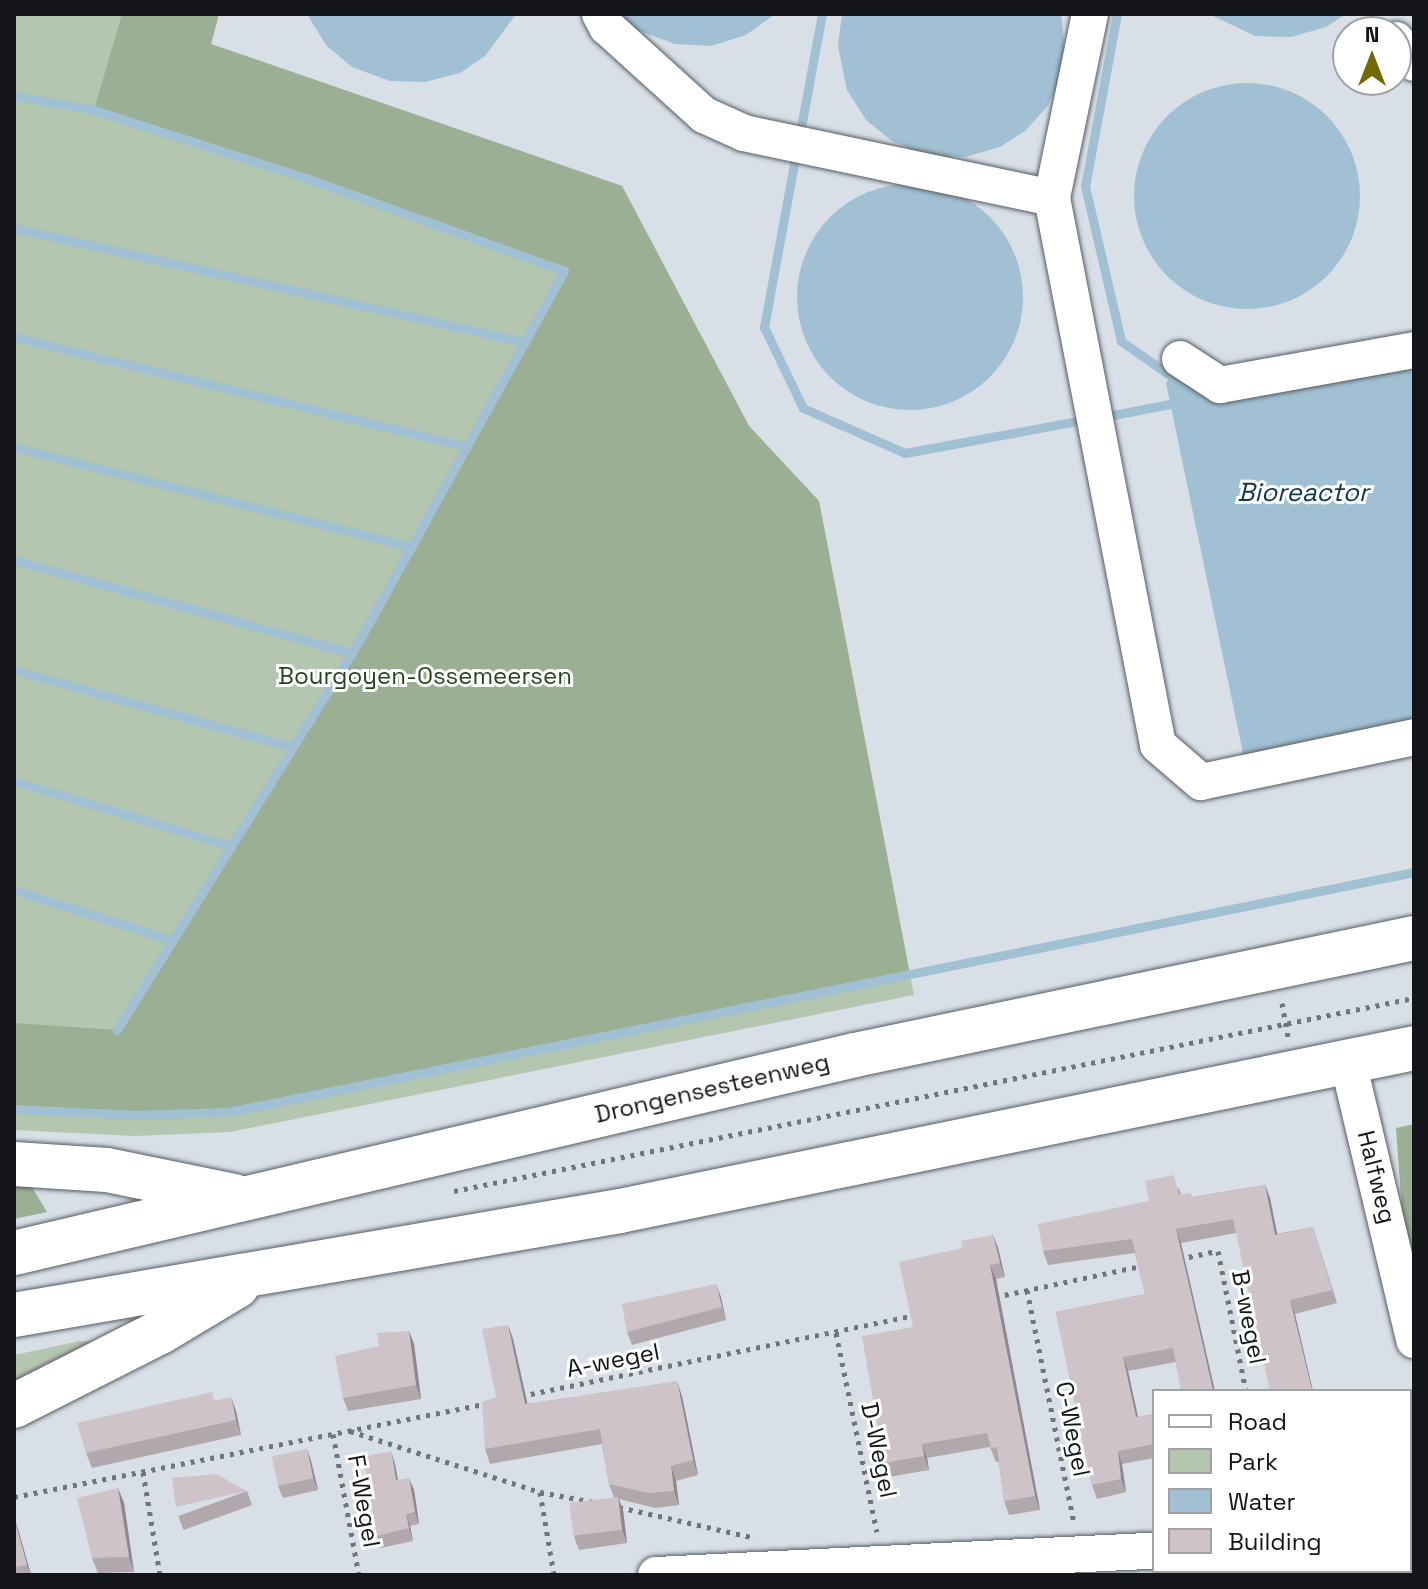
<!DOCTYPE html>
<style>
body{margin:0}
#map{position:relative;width:1428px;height:1589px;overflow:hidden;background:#d8dfe7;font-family:"Space Grotesk",sans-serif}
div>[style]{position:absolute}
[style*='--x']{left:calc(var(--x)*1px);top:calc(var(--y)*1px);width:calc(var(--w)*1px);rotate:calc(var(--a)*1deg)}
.green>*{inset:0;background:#b4c6af}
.forest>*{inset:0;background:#9baf95}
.water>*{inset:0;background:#a1c0d3}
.round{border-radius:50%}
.stream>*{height:9px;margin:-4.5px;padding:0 4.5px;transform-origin:4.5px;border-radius:4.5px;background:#a1c0d3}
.path>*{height:5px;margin-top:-2.5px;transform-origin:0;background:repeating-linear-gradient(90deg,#70757a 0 4px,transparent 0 10px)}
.roads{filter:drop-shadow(0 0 2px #575c63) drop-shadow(0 0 2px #575c63)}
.minor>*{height:36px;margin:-18px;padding:0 18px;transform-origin:18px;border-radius:18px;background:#fff}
.highway>*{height:44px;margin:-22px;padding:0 22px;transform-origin:22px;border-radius:22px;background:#fff}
.wall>*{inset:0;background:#b0a8ad;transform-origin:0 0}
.shaded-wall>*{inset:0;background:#90888d}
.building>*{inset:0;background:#cdc3c9;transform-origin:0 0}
span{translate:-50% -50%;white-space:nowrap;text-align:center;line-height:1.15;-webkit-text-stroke:6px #fff;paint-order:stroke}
.park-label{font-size:24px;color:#25431c}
.street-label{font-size:24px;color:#131518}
.water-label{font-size:26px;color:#0f384d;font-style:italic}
.frame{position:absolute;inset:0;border:16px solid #131518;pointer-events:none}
.legend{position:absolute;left:1152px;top:1389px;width:260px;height:184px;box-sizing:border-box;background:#fff;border:2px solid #a1a1a3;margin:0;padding:10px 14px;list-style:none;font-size:24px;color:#131518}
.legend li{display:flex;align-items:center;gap:16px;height:40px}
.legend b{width:40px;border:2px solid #a1a1a3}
.north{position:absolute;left:1332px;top:16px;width:80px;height:80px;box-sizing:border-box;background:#fff;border:2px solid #a1a1a3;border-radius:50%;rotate:0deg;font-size:22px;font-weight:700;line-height:32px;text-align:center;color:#131518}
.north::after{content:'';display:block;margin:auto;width:28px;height:36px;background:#716a04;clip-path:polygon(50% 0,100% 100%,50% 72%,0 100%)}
</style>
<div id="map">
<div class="green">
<div style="clip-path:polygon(14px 14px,219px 14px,211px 44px,622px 186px,749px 426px,819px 501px,914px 995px,230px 1132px,135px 1136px,14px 1130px)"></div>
<div style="clip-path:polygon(80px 1341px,95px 1342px,14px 1384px,14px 1355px)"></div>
</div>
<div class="forest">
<div style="clip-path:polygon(122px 14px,219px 14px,211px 44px,622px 186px,749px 426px,819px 501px,910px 975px,228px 1112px,135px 1115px,14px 1109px,14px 1023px,117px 1030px,362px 636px,564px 271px,309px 179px,94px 110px)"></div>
<div style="clip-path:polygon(1414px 1124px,1414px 1266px,1402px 1211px,1396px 1128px)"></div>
<div style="clip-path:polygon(14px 1164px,18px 1164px,47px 1212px,14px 1219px)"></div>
</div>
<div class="water">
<div style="clip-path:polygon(307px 14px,516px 14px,485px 56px,460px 73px,425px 82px,390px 81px,352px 67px,326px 45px)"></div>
<div style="clip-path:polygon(619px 14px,775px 14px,746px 35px,711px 46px,675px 44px,637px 30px)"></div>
<div style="clip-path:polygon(842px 14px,1061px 14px,1065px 51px,1060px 80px,1047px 107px,1025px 131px,1000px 147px,965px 157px,929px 156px,892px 141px,866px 120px,847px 90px,838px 46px)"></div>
<div style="clip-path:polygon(1209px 14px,1346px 14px,1326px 27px,1291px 37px,1255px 36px)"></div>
<div class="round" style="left:1134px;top:83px;width:226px;height:226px"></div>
<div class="round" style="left:797px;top:184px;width:226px;height:226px"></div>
<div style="clip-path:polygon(1414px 362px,1414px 723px,1244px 758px,1166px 383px,1178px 366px,1230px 394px)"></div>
</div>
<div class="stream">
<div style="--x:1117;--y:14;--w:175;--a:100.5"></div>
<div style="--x:1085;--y:186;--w:159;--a:76.9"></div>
<div style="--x:1121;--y:341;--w:61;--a:35"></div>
<div style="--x:14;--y:96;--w:81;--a:9.9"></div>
<div style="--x:94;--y:110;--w:226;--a:17.8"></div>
<div style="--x:309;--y:179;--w:271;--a:19.8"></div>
<div style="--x:564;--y:271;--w:417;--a:119"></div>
<div style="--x:362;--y:636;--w:464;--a:121.9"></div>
<div style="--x:799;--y:138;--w:126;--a:-79.5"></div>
<div style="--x:796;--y:153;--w:177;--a:100.4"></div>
<div style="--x:764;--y:327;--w:90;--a:64.3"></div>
<div style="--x:803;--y:408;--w:111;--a:23.8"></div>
<div style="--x:905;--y:453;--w:186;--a:-10.5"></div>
<div style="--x:14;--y:228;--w:524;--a:12.58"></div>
<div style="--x:14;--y:337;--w:466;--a:13.6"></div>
<div style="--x:1103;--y:417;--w:68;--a:-11"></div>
<div style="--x:14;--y:447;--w:410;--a:14.1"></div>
<div style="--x:14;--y:560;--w:351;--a:15.4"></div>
<div style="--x:14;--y:670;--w:288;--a:15.5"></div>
<div style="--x:14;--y:781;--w:226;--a:16.7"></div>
<div style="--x:14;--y:890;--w:166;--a:17.6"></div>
<div style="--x:14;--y:1109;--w:121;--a:2.8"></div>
<div style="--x:135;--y:1115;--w:93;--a:-1.8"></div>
<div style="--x:228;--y:1112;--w:1210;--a:-11.44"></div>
</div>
<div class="path">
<div style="--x:1282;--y:1003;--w:34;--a:80"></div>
<div style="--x:454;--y:1191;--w:979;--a:-11.37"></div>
<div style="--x:1179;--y:1259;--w:40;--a:-12"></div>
<div style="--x:1218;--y:1251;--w:143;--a:78.7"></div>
<div style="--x:1027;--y:1290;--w:239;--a:78.6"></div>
<div style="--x:995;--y:1297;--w:153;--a:-12"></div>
<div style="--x:836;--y:1333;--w:203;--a:78.4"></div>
<div style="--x:521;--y:1396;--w:402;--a:-11.6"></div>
<div style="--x:350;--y:1431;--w:200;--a:17.8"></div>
<div style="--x:540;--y:1492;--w:54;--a:10.7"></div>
<div style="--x:333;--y:1434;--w:143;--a:79.6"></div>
<div style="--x:143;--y:1472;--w:104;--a:80.6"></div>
<div style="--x:540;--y:1492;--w:84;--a:80.4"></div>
<div style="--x:14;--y:1497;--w:483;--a:-11.2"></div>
<div style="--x:619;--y:1507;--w:140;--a:12.8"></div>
<div style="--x:1282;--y:1571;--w:4;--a:76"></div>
<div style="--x:1395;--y:1575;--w:4;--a:-63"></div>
</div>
<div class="roads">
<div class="minor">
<div style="--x:600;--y:14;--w:15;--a:62"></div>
<div style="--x:607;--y:27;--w:131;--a:42.2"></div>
<div style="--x:704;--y:115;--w:44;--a:24.2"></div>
<div style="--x:744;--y:133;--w:315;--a:11.9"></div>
<div style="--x:1090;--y:14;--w:188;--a:101.7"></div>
<div style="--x:1052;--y:198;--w:557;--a:79.03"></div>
<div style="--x:1158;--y:745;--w:57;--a:40.7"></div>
<div style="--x:1201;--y:782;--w:218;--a:-11.9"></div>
<div style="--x:1396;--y:40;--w:29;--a:52"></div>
<div style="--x:1180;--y:359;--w:48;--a:33"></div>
<div style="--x:1220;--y:385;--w:197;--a:-10.2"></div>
<div style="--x:1348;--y:1062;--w:286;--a:76.6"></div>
<div style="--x:1410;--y:1532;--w:4;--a:0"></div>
<div style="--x:656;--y:1575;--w:499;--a:-2.8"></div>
</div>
<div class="highway">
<div style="--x:14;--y:1164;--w:93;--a:3.7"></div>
<div style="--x:107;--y:1170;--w:130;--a:11.6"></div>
<div style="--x:14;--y:1253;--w:864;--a:-13.25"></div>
<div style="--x:855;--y:1055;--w:571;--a:-11.82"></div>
<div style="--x:14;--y:1315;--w:615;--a:-9.74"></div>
<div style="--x:620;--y:1211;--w:811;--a:-11.6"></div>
<div style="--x:14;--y:1406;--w:164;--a:-26.9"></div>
<div style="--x:160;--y:1332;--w:90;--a:-30.9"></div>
</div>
</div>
<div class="wall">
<div style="clip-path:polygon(1265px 1185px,1270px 1198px,1277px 1234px,1313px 1227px,1337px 1303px,1295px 1314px,1236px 1233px,1181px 1243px,1176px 1362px,1128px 1371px,1138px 1417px,1154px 1414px,1154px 1458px,1122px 1464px,1126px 1492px,1097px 1499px,1092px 1485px,1056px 1312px,1145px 1294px,1135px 1253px,1048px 1265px,1043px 1251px,1179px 1188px,1181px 1195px,1192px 1197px)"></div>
<div style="clip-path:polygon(993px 1235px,998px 1248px,1005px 1277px,996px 1279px,1040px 1510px,1009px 1515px,1004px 1501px,999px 1462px,996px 1462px,990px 1447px,927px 1458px,929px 1470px,889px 1477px,884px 1463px,913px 1327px,962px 1248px)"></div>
<div style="clip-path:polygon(716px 1284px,726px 1320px,632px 1345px,627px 1332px)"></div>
<div style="clip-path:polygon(508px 1325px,513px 1339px,527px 1404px,682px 1396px,698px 1475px,676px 1481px,679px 1505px,655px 1508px,619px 1499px,623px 1510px,627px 1543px,579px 1550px,574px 1537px,614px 1497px,609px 1484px,602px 1444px,490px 1464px,485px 1449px,496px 1397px)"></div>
<div style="clip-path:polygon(409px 1331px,414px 1344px,421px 1399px,348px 1411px,343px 1398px,379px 1346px)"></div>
<div style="clip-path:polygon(215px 1400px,236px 1411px,241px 1435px,92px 1468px,86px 1453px)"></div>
<div style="clip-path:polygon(307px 1449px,311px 1461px,318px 1490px,283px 1498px,278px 1486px)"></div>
<div style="clip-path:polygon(395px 1464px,398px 1480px,414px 1490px,419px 1524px,410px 1526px,413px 1541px,381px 1548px,377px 1536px)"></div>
<div style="clip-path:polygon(118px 1488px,124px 1503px,134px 1572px,98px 1573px,92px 1558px)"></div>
<div style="left:247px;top:1491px;width:15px;height:73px;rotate:70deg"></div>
<div style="clip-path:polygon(14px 1517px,18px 1529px,31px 1575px,14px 1575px)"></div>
</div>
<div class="shaded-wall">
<div style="clip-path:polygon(1265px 1185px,1270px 1198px,1280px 1248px,1275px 1235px)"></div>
<div style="clip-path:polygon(1176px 1229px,1181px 1243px,1215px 1391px,1213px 1391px)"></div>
<div style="clip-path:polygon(993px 1235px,998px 1248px,1005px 1277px,1000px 1263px)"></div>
<div style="clip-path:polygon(990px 1265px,996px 1279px,1040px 1510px,1035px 1496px)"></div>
<div style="clip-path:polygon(716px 1284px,721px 1297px,726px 1320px,722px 1307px)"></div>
<div style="clip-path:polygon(1290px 1300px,1295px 1314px,1313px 1391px,1312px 1391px)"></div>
<div style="clip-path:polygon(508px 1325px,513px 1339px,531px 1419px,525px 1404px)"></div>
<div style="clip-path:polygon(409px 1331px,414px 1344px,421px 1399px,416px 1385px)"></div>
<div style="clip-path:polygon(1123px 1357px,1128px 1371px,1141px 1431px,1136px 1417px)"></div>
<div style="clip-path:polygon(677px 1381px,682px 1396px,698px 1475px,693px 1460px)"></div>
<div style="clip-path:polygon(231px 1397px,236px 1411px,241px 1435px,236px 1420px)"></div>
<div style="clip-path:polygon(922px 1444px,927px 1458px,929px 1470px,924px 1456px)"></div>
<div style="clip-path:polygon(307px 1449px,311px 1461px,318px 1490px,313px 1478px)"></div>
<div style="clip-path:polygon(391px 1451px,395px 1464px,400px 1492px,396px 1480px)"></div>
<div style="clip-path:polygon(1118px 1451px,1122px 1464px,1126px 1492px,1121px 1479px)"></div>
<div style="clip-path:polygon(671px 1466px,676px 1481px,679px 1505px,674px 1491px)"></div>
<div style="clip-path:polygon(409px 1478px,414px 1490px,419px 1524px,415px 1512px)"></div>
<div style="clip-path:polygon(118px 1488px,124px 1503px,134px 1572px,129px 1557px)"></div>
<div style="clip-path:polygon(618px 1497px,623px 1510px,627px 1543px,622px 1530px)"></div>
<div style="clip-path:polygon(406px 1514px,410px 1526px,413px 1541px,409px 1528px)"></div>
<div style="clip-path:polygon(14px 1517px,18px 1529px,31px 1575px,27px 1565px)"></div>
</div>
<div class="building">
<div style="clip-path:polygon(1174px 1175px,1179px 1195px,1191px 1193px,1192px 1197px,1265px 1185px,1275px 1235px,1313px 1227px,1332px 1290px,1290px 1300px,1312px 1391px,1270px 1391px,1233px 1219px,1176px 1229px,1213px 1391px,1181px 1391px,1173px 1348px,1123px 1357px,1136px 1417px,1154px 1414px,1154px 1444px,1118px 1451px,1121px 1479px,1092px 1485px,1056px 1312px,1145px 1294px,1132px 1239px,1043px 1251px,1038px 1224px,1149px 1201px,1145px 1181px)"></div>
<div style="clip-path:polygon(993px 1235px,1000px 1263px,990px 1265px,1035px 1496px,1004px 1501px,997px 1447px,991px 1448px,987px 1433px,922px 1444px,924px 1456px,884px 1463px,862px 1336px,913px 1327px,899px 1262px,962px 1248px,961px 1241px)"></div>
<div style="clip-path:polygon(716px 1284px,722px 1307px,627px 1332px,622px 1304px)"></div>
<div style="clip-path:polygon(508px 1325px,525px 1404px,677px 1381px,693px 1460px,671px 1466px,674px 1491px,649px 1493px,609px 1484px,600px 1429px,485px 1449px,482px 1402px,496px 1397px,482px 1329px)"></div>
<div style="clip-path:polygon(409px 1331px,416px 1385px,343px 1398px,335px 1356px,379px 1346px,377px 1333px)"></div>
<div style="clip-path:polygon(212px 1392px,214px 1401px,231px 1397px,236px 1420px,86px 1453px,77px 1423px)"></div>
<div style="left:307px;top:1449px;width:30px;height:36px;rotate:78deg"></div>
<div style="clip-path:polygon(391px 1451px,396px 1480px,409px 1478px,415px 1512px,406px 1514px,409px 1528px,377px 1536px,363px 1457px)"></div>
<div style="clip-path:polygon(216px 1474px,247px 1491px,176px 1507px,172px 1478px)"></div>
<div style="clip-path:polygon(118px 1488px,129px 1557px,92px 1558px,77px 1498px)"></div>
<div style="left:618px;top:1497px;width:33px;height:49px;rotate:83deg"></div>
<div style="clip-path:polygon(14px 1518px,27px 1565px,14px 1567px)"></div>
<div style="left:1309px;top:1571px;width:27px;height:4px"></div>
<div style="clip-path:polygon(1151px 1573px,1152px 1575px,1130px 1575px)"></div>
</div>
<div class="park-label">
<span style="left:425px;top:676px">Bourgoyen-Ossemeersen</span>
</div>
<div class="street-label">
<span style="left:712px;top:1088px;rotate:-13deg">Drongensesteenweg</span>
<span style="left:1377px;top:1177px;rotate:76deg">Halfweg</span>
<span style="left:1249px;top:1317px;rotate:79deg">B-wegel</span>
<span style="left:613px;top:1360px;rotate:-11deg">A-wegel</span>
<span style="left:1073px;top:1429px;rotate:79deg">C-Wegel</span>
<span style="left:879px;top:1450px;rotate:78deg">D-Wegel</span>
<span style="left:364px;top:1501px;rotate:80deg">F-Wegel</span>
</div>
<div class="water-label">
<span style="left:1303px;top:493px">Bioreactor</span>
</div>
<div class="frame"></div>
<ul class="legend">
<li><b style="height:10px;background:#fff"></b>Road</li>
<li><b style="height:22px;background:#b4c6af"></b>Park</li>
<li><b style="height:22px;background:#a1c0d3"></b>Water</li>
<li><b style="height:22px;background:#cdc3c9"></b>Building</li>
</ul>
<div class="north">N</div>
</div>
